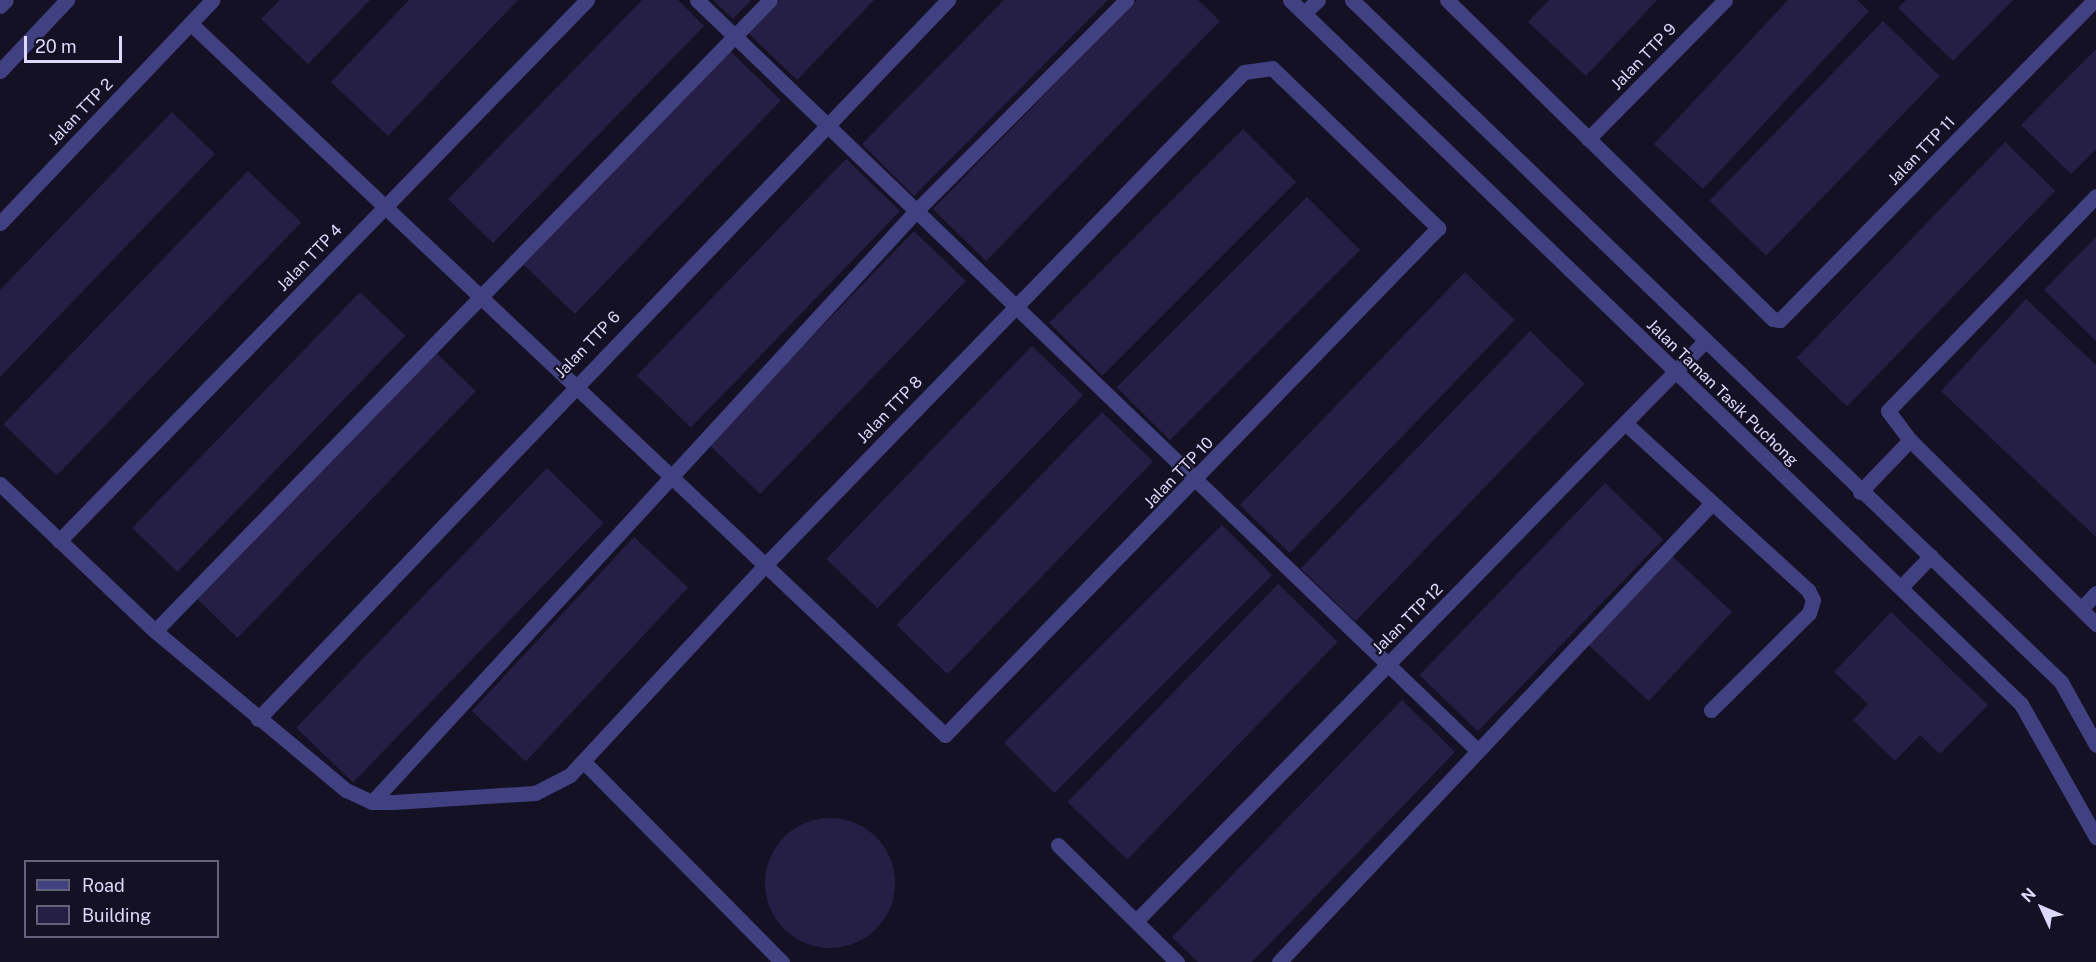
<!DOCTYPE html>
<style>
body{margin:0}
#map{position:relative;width:2096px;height:962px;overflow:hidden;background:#141125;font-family:"Public Sans",sans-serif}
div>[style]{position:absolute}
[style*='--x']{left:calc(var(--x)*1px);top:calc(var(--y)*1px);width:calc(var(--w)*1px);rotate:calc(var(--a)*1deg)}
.building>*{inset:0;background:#251f45;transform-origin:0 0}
.round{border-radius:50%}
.minor>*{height:15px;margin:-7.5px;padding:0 7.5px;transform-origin:7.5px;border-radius:7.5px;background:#414080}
span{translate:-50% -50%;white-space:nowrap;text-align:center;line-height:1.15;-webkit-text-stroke:4.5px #141125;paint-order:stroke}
.street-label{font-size:16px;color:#dcd9fc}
.legend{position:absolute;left:24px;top:860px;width:195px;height:78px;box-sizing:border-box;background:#141125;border:2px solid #64617b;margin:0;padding:8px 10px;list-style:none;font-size:18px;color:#dcd9fc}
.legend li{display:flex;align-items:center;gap:12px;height:30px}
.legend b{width:30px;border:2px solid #64617b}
.north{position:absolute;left:2012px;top:878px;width:60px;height:60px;-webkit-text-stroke:4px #141125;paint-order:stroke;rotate:314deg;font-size:16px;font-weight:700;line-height:24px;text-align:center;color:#dcd9fc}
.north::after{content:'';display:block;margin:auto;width:21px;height:27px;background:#dcd9fc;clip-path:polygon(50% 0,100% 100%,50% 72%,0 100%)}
.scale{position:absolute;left:24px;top:36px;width:98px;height:27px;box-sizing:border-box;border:3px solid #dcd9fc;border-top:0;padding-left:8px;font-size:18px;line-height:21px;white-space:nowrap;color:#dcd9fc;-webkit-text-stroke:4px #141125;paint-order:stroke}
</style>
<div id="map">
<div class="building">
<div style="clip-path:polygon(280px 0,370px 0,308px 64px,261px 19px)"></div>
<div style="clip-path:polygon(409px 0,518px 0,388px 136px,331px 82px)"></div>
<div style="clip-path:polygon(642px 0,678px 0,704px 26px,493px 243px,448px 199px)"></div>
<div style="clip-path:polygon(713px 0,751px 0,733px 19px)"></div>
<div style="clip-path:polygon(780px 0,874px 0,797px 80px,748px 33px)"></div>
<div style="clip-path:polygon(1004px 0,1108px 0,914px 196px,862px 144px)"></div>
<div style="clip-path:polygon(1137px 0,1198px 0,1220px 21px,986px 261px,933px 209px)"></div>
<div style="clip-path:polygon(1549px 0,1657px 0,1586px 76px,1528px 22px)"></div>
<div style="clip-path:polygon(1788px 0,1857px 0,1869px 11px,1703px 189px,1654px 144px)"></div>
<div style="clip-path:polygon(1906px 0,2013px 0,1953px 61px,1898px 8px)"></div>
<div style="left:1883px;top:21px;width:79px;height:250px;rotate:44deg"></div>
<div style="clip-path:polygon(2096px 49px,2096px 149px,2071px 174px,2021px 125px)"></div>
<div style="left:730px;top:51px;width:71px;height:297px;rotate:44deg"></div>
<div style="clip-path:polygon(172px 112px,215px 154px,0 377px,0 290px)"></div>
<div style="left:1243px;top:129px;width:75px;height:274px;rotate:45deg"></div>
<div style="left:2005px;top:142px;width:70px;height:300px;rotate:44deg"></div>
<div style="left:846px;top:159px;width:75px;height:301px;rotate:44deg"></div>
<div style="left:248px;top:171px;width:74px;height:352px;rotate:44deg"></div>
<div style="left:1307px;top:197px;width:75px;height:269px;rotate:45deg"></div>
<div style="left:914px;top:231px;width:72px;height:296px;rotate:44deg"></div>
<div style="clip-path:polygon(2096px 237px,2096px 341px,2044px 290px)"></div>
<div style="left:1465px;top:272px;width:69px;height:324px;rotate:44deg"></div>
<div style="left:360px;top:292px;width:63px;height:328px;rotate:44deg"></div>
<div style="clip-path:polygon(2026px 299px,2096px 365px,2096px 537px,1941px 391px)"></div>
<div style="left:1530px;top:331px;width:76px;height:330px;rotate:44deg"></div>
<div style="left:1032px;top:346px;width:71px;height:296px;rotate:44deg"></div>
<div style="left:432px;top:349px;width:61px;height:343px;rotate:44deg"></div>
<div style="left:1102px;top:412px;width:71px;height:296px;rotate:44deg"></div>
<div style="left:547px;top:468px;width:79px;height:361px;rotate:44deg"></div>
<div style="left:1605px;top:483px;width:81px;height:267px;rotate:44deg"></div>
<div style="left:1222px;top:525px;width:71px;height:308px;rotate:45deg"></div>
<div style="left:634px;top:537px;width:74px;height:238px;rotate:43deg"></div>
<div style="left:1669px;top:553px;width:86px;height:122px;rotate:43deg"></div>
<div style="left:1278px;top:584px;width:83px;height:303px;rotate:44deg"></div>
<div style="clip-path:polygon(1891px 612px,1988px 705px,1940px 754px,1920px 735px,1895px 761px,1853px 720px,1868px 704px,1834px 672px)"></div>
<div style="clip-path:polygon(1402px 700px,1455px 752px,1252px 962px,1198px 962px,1172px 937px)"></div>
<div class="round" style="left:765px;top:818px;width:130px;height:130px"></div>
</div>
<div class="minor">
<div style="--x:697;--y:0;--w:1083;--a:43.88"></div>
<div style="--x:1290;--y:0;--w:1015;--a:43.92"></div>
<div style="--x:2021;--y:704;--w:153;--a:60.6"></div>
<div style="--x:1352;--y:0;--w:984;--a:43.89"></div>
<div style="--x:2061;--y:682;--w:72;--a:60.9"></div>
<div style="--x:1447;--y:0;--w:456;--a:44.4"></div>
<div style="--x:1773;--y:319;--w:7;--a:8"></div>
<div style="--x:1780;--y:320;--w:448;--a:-45.5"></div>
<div style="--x:0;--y:6;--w:8;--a:-45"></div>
<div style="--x:1304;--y:13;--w:19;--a:-43"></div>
<div style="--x:0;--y:71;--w:98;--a:-46.7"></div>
<div style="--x:1588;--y:139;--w:195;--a:-45.4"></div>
<div style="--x:2096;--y:196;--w:299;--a:134.1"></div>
<div style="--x:1888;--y:411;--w:36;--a:53"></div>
<div style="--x:1910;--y:440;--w:262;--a:44.7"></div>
<div style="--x:0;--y:223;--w:308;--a:-46.4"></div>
<div style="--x:1625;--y:423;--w:248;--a:42.4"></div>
<div style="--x:1808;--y:590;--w:11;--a:63"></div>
<div style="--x:1813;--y:600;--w:14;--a:107"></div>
<div style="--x:1809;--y:613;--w:138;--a:135.3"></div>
<div style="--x:0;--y:484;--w:214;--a:43.5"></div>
<div style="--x:155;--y:631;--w:249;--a:39.8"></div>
<div style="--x:346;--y:790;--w:29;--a:25"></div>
<div style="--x:372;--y:802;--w:22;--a:0"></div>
<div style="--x:394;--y:802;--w:141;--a:-3.7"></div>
<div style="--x:535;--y:793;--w:39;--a:-27"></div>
<div style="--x:570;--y:775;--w:287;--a:-47.1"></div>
<div style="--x:765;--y:565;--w:687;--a:-45.83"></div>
<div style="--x:1244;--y:72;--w:28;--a:-8"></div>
<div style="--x:1272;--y:68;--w:231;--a:43.9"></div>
<div style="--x:1438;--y:228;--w:707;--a:134.2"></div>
<div style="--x:945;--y:735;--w:248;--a:-136.6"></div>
<div style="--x:765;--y:565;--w:790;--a:-136.69"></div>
<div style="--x:1860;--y:492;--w:72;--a:-46.1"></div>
<div style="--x:59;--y:541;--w:756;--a:-45.7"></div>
<div style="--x:1901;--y:587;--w:43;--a:-45.9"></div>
<div style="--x:2081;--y:609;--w:22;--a:-47"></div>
<div style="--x:155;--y:631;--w:881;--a:-45.74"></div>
<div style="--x:258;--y:719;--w:997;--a:-46.18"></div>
<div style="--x:583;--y:761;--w:283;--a:45.3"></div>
<div style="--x:372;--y:802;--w:803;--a:-47.37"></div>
<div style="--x:916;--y:211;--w:298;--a:-45.1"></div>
<div style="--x:1058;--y:845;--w:167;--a:44.5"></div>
<div style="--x:1136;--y:921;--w:813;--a:-45.55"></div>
<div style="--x:1279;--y:962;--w:631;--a:-46.67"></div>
</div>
<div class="street-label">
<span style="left:1644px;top:57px;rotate:-46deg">Jalan TTP 9</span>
<span style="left:81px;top:112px;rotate:-46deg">Jalan TTP 2</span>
<span style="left:1922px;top:151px;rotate:-46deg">Jalan TTP 11</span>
<span style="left:310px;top:258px;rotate:-46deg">Jalan TTP 4</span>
<span style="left:588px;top:345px;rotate:-46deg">Jalan TTP 6</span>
<span style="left:1722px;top:393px;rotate:44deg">Jalan Taman Tasik Puchong</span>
<span style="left:890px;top:410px;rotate:-46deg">Jalan TTP 8</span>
<span style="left:1179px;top:473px;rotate:-46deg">Jalan TTP 10</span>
<span style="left:1408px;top:619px;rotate:-45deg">Jalan TTP 12</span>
</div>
<ul class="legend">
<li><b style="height:8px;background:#414080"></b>Road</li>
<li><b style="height:16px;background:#251f45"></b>Building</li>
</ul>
<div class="north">N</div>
<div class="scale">20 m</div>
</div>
